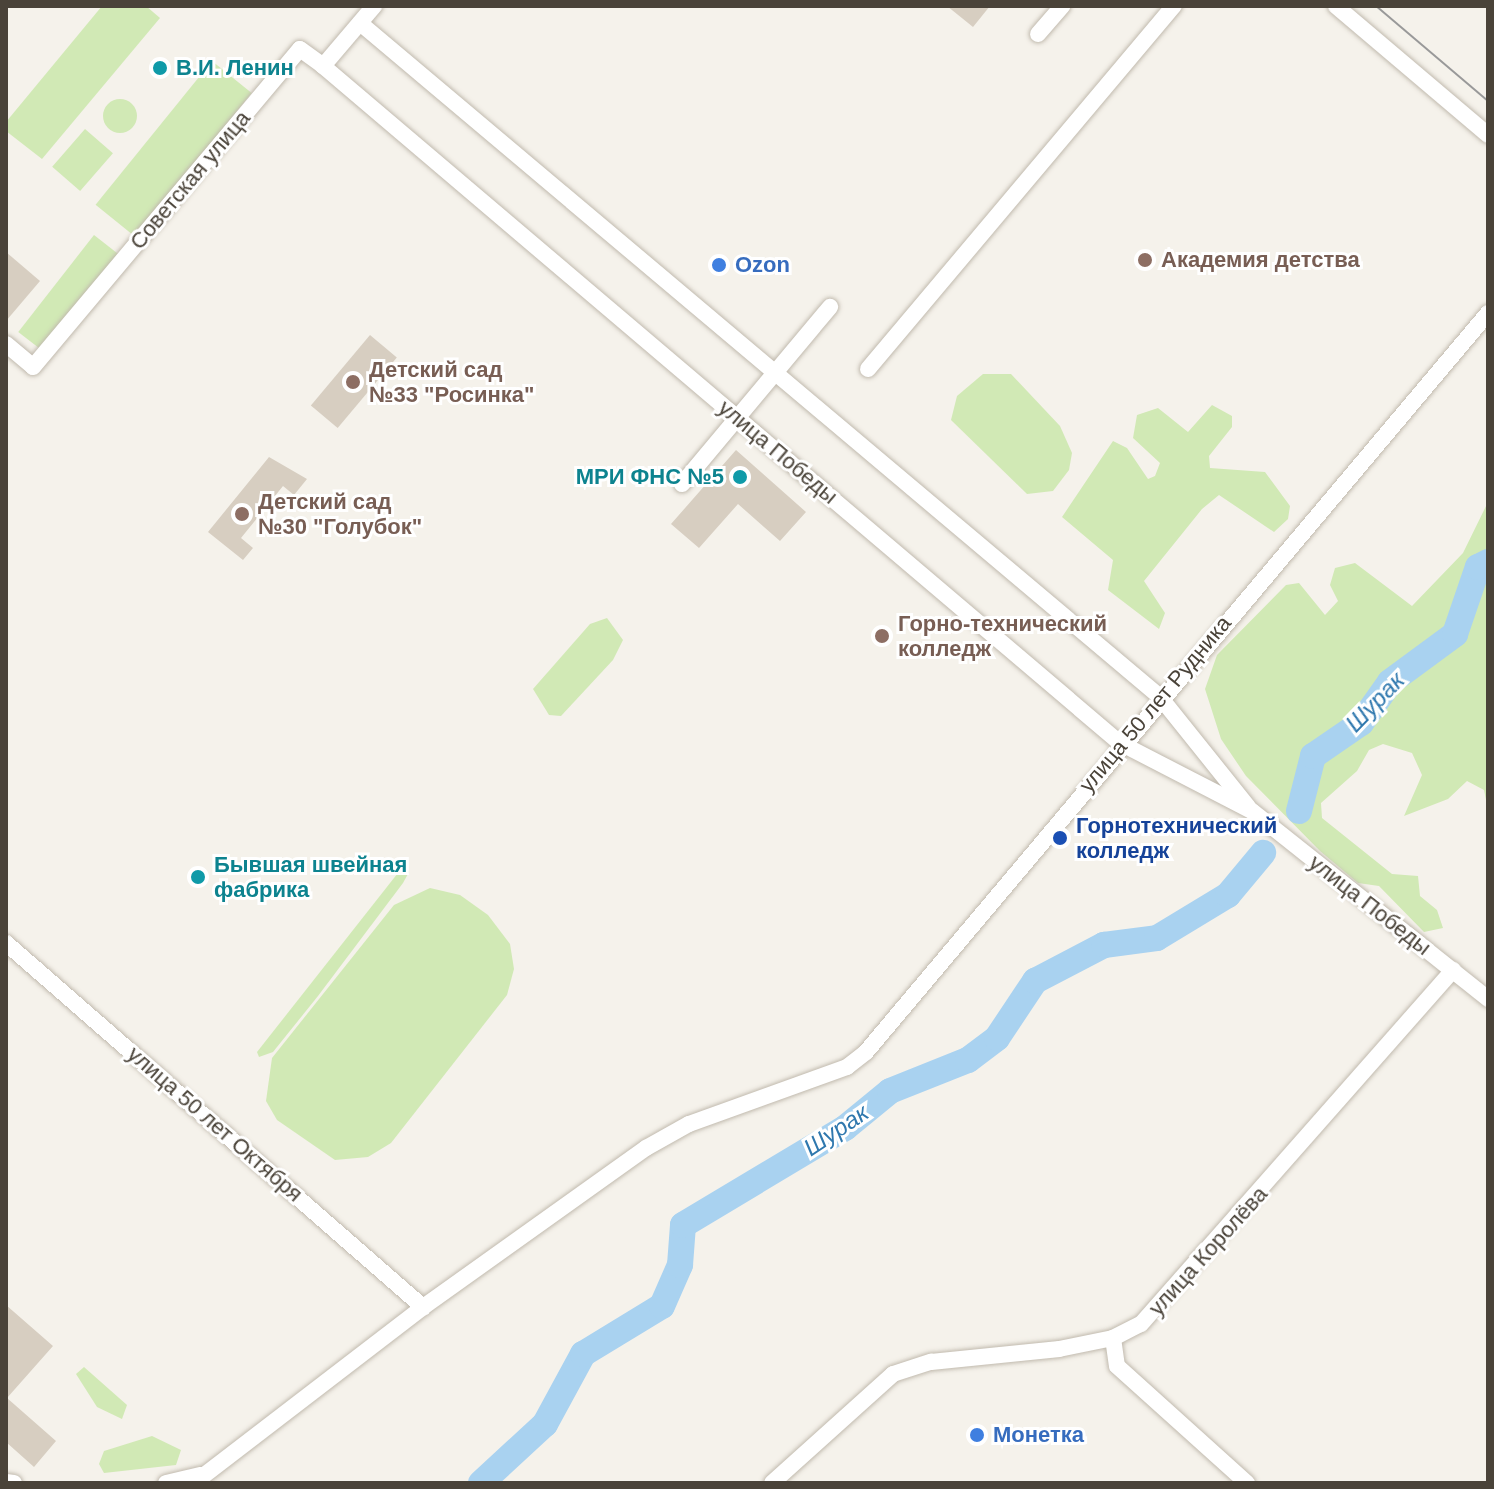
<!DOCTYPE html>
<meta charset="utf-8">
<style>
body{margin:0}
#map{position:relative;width:1494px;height:1489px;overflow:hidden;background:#f5f2eb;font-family:Helvetica,sans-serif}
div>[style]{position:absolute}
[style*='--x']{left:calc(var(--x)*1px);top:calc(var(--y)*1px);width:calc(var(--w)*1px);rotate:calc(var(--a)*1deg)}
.green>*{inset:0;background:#d1e9b5;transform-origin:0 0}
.round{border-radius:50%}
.river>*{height:26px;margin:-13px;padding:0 13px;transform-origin:13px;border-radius:13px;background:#a9d2f0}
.building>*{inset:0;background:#d7cec1;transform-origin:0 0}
.roads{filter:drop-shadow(0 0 2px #c1baae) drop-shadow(0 0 2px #c1baae)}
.minor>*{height:16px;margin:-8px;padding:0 8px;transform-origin:8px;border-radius:8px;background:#fff}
.tram>*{height:2px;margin:-1px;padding:0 1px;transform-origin:1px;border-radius:1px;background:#999}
.dots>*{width:22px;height:22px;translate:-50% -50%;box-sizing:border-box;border:4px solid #fff;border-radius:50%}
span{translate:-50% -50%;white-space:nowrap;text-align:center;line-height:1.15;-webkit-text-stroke:6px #fff;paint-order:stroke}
.culture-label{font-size:22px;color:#0d838f;font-weight:700}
.left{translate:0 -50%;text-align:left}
.right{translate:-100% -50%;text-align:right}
.street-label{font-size:22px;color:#4a4339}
.education-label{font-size:22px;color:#785e54;font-weight:700}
.shop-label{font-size:22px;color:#366cbe;font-weight:700}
.transit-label{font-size:22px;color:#164399;font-weight:700}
.water-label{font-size:24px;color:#2f78ae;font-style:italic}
.frame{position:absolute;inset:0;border:8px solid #4a4339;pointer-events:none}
</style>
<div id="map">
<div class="green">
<div style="clip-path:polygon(102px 6px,146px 6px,160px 18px,42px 159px,6px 131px,6px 122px)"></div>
<div style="left:212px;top:61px;width:51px;height:185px;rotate:39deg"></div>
<div class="round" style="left:103px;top:99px;width:34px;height:34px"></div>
<div style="left:85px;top:129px;width:37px;height:50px;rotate:41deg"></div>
<div style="left:94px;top:235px;width:34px;height:123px;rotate:38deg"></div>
<div style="clip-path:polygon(983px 374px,1011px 374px,1060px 426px,1072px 453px,1069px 470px,1053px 491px,1027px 494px,951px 420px,957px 396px)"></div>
<div style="clip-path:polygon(1212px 405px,1232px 416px,1232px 427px,1209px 456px,1210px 468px,1265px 472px,1290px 506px,1288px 519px,1274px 532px,1219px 495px,1202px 509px,1144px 581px,1165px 613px,1159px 629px,1108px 590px,1113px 560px,1062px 517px,1113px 441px,1127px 448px,1148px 479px,1155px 476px,1160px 463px,1133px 438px,1137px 415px,1158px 408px,1188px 432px)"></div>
<div style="clip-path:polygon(1488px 502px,1488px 810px,1484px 790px,1467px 781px,1448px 799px,1404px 816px,1422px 775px,1412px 753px,1383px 744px,1369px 750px,1357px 771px,1321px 803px,1322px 818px,1392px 874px,1418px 876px,1420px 896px,1437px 910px,1443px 928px,1424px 932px,1379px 886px,1358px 883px,1320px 851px,1246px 776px,1221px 739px,1205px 689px,1217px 655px,1286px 585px,1299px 583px,1325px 615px,1338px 601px,1330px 585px,1335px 568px,1355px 563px,1412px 606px,1463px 553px)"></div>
<div style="clip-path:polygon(607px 618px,623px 640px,613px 660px,561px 716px,549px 715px,533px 689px,590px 624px)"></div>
<div style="clip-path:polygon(405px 864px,409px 872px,403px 883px,318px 996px,273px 1052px,259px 1057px,257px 1052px)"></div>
<div style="clip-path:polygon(430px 888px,460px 895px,488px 915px,510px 944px,514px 969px,507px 995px,391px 1143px,368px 1157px,335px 1160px,277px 1120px,266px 1101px,272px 1058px,394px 905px)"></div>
<div style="clip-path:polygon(84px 1367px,127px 1405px,122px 1419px,97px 1407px,76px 1374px)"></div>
<div style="clip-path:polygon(152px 1436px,181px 1450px,176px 1465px,104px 1473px,99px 1464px,104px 1451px)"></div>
</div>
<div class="river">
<div style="--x:1299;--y:811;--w:57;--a:-75.7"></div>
<div style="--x:1313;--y:756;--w:58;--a:-34.5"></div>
<div style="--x:1361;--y:723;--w:50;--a:-54.7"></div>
<div style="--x:1390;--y:682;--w:81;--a:-36.4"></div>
<div style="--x:1455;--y:634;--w:71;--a:-71.1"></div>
<div style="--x:1478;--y:567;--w:11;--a:-27"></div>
<div style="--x:481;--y:1483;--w:87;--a:-42.7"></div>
<div style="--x:545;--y:1424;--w:80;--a:-61.5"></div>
<div style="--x:583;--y:1354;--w:92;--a:-31.3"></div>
<div style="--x:662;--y:1306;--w:45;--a:-66.3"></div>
<div style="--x:680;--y:1265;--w:40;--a:-85.7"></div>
<div style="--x:683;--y:1225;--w:189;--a:-30.9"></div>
<div style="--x:845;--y:1128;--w:58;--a:-39.4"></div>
<div style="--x:890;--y:1091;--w:84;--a:-21.7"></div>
<div style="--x:968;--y:1060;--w:36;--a:-37"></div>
<div style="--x:997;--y:1038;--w:69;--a:-56.3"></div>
<div style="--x:1035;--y:981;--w:78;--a:-27.6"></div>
<div style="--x:1104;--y:945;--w:53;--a:-7.5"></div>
<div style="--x:1157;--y:938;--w:83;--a:-31.2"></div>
<div style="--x:1228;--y:895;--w:55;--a:-50.2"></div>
</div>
<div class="building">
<div style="clip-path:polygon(947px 6px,990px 6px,973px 27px)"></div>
<div style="clip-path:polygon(6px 252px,40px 281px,6px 321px)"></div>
<div style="left:370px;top:335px;width:35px;height:92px;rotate:40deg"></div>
<div style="clip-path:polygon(736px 450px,806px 512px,780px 541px,738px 504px,699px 548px,671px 524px)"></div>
<div style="clip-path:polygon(269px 457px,307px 479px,294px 495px,283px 486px,241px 538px,253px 548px,243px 560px,208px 532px)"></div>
<div style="clip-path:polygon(6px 1305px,53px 1346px,7px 1398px,56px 1441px,34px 1467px,6px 1442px)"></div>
</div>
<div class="roads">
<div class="minor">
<div style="--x:1336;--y:6;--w:199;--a:40.3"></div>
<div style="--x:360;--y:23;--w:1046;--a:40.11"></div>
<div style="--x:1160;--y:697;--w:141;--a:51.3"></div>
<div style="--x:1038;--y:34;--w:37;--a:-49"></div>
<div style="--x:323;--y:66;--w:1046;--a:40.35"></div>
<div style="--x:1120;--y:743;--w:148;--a:27.3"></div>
<div style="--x:1252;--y:811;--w:302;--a:38.5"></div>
<div style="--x:6;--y:344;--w:35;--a:40"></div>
<div style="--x:33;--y:367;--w:415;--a:-50"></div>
<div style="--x:300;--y:49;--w:29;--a:36"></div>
<div style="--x:323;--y:66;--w:79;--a:-49.6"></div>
<div style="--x:868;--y:369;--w:475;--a:-49.9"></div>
<div style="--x:682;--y:484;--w:231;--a:-50.1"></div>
<div style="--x:6;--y:943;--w:554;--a:41.12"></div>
<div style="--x:1113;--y:1338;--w:28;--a:82"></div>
<div style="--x:1117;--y:1366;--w:175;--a:42"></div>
<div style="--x:6;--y:1482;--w:8;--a:7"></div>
<div style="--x:166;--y:1483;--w:36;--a:-13"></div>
<div style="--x:194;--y:1483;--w:289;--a:-37.5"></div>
<div style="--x:423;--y:1307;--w:274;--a:-35.5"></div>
<div style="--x:646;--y:1148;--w:49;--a:-29.2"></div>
<div style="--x:689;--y:1124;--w:168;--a:-19.8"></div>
<div style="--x:847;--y:1067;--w:24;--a:-38"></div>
<div style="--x:866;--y:1052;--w:966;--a:-49.91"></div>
<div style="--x:772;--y:1483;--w:163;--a:-42"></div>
<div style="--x:893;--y:1374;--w:40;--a:-18"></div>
<div style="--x:931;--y:1362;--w:129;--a:-5.8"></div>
<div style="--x:1059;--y:1349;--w:55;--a:-11.5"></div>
<div style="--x:1113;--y:1338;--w:31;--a:-27"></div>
<div style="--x:1141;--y:1324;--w:472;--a:-48.6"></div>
</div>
</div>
<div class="tram">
<div style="--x:1376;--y:6;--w:147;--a:40.3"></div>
</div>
<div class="dots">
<div style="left:160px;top:68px;background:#0f9aa8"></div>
<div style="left:1145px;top:260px;background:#8d6e63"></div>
<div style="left:719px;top:265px;background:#3f7fe0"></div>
<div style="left:353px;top:382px;background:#8d6e63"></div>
<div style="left:740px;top:477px;background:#0f9aa8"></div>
<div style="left:242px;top:514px;background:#8d6e63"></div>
<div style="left:882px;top:636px;background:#8d6e63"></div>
<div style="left:1060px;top:838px;background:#1a4fb4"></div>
<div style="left:198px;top:877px;background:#0f9aa8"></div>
<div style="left:977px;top:1435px;background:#3f7fe0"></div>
</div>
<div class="culture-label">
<span class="left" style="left:176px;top:68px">В.И. Ленин</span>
<span class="right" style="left:724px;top:477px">МРИ ФНС №5</span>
<span class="left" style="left:214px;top:877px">Бывшая швейная<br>фабрика</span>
</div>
<div class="street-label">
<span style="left:190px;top:180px;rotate:-50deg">Советская улица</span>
<span style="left:778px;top:452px;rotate:40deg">улица Победы</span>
<span style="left:1155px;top:704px;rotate:-50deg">улица 50 лет Рудника</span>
<span style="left:1370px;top:905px;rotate:38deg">улица Победы</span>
<span style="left:215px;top:1124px;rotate:41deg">улица 50 лет Октября</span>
<span style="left:1208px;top:1251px;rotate:-48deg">улица Королёва</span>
</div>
<div class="education-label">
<span class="left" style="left:1161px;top:260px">Академия детства</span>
<span class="left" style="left:369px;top:382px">Детский сад<br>№33 "Росинка"</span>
<span class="left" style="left:258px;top:514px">Детский сад<br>№30 "Голубок"</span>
<span class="left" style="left:898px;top:636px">Горно-технический<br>колледж</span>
</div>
<div class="shop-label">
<span class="left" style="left:735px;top:265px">Ozon</span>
<span class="left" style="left:993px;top:1435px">Монетка</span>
</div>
<div class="transit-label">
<span class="left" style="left:1076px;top:838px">Горнотехнический<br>колледж</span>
</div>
<div class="water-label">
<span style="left:1375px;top:702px;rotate:-46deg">Шурак</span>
<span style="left:836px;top:1130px;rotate:-34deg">Шурак</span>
</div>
<div class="frame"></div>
</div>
